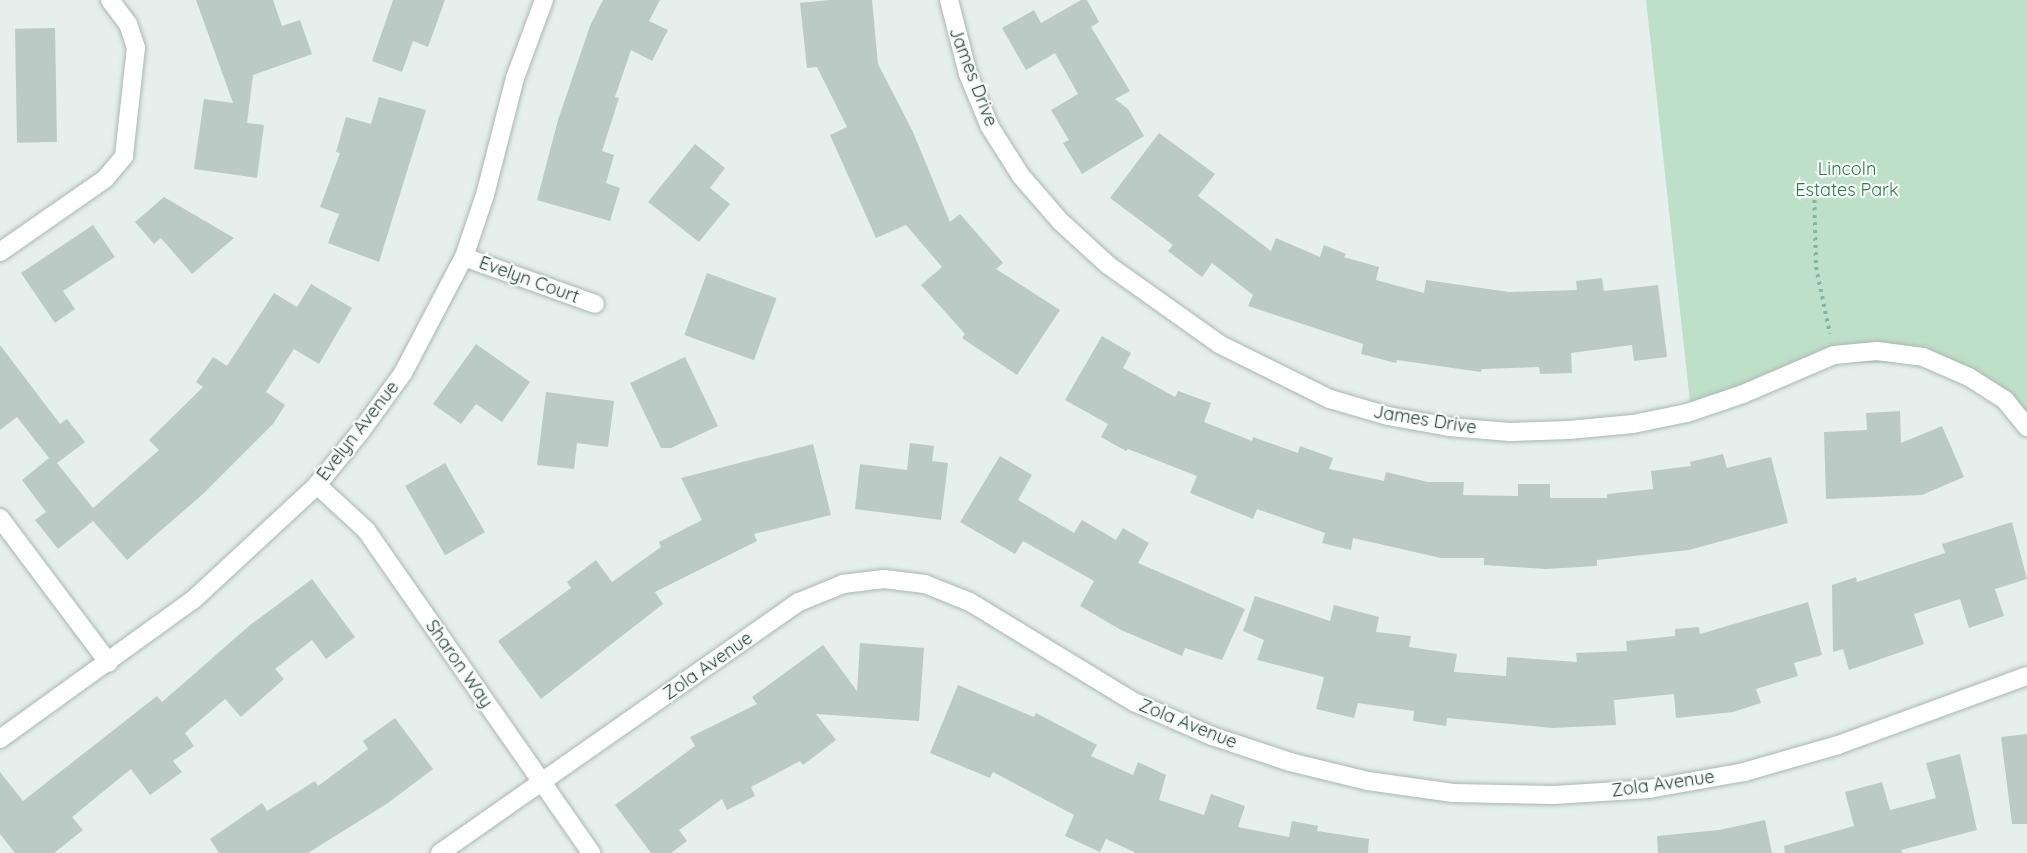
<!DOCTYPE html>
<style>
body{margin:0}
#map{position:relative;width:2027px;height:853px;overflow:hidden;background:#e6efeb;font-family:Quicksand,sans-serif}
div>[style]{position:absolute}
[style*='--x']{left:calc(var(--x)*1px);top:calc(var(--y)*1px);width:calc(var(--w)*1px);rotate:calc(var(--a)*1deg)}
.green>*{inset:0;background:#bfe0c8}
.building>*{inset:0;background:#bbcac4;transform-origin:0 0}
.path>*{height:4px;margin-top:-2px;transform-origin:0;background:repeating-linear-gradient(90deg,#86b3a5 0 3px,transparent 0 7.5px)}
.roads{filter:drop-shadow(0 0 2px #a8b8b2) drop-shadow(0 0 2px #a8b8b2)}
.minor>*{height:18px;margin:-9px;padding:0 9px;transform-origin:9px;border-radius:9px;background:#fff}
span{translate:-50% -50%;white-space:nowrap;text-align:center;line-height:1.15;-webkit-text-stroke:4.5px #f7fbf9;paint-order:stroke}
.street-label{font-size:18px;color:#24423a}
.park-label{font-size:18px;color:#2d7a4b}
</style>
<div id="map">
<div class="green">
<div style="clip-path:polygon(1646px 0,2027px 0,2027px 435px,1993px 398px,1916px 363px,1830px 363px,1691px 411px)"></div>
</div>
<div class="building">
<div style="clip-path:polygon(196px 0,273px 0,282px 26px,300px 20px,312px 54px,253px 75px,247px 123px,264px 125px,257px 178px,194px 169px,204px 99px,233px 103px)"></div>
<div style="clip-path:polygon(393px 0,445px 0,428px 47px,413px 41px,402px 72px,372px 61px)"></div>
<div style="clip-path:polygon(603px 0,660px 0,649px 21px,668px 30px,652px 61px,631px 50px,615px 97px,619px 98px,602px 151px,614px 155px,606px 183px,620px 188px,610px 221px,537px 200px,558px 120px,590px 26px)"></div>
<div style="clip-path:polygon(829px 0,872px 0,878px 64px,913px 132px,950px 222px,960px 214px,1003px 263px,996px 269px,1060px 310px,1017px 375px,962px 338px,965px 334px,921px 285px,942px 267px,906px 225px,876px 238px,830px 135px,847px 127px,817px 67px,807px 68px,800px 3px)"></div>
<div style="clip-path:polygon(1081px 0,1087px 0,1099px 22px,1091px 27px,1130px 91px,1115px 99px,1128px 109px,1144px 136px,1082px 174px,1063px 143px,1069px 140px,1051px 110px,1078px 94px,1055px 53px,1026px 70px,1002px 28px,1034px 10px,1041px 23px)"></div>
<div style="left:55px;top:28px;width:114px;height:40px;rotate:89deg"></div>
<div style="clip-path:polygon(379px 97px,426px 110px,379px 262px,328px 243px,339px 214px,320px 207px,340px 153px,336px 152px,346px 117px,371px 124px)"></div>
<div style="clip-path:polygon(1159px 133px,1215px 174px,1198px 196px,1271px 251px,1276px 238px,1320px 257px,1324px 245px,1346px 254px,1344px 257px,1379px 267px,1376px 280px,1424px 293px,1426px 280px,1509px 292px,1577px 290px,1576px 281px,1602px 278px,1604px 291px,1658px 285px,1667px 357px,1634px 361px,1632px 345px,1571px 353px,1572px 373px,1540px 374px,1539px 367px,1482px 369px,1481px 372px,1397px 360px,1396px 363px,1361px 354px,1363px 344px,1248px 306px,1253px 295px,1212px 263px,1202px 277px,1168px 251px,1173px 245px,1110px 198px)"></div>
<div style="clip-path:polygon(695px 144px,725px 168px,710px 188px,730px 204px,699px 242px,648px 202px)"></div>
<div style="clip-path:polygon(164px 197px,234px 238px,192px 274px,161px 238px,154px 244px,135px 222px)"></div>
<div style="clip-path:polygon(93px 225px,115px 257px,63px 291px,75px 309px,55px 323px,21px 273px)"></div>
<div style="left:707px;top:273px;width:74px;height:66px;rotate:20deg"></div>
<div style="clip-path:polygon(311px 284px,352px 308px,319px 364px,294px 349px,266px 392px,285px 405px,273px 424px,203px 494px,127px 560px,93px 521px,58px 549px,35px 520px,46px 512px,22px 480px,49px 458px,17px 417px,0 430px,0 345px,60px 424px,67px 419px,85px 442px,57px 463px,93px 508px,159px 450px,149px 440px,203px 387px,196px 382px,213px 357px,227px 366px,274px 293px,297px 307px)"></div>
<div style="clip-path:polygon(1102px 336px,1131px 353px,1123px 368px,1175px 397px,1178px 391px,1211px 403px,1204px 422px,1252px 441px,1253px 437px,1298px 453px,1300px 446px,1333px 458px,1329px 469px,1384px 481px,1386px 472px,1428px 482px,1464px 482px,1463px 495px,1518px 496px,1518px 484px,1550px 484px,1550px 498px,1607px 498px,1607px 494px,1653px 489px,1651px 471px,1691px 466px,1690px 462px,1723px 454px,1727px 468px,1771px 457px,1788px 523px,1689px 550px,1597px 560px,1597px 566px,1546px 569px,1484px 565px,1484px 558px,1441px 558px,1353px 538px,1351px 550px,1322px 543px,1325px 533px,1257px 509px,1253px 519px,1190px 493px,1197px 476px,1128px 449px,1126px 451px,1101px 437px,1108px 424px,1065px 400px)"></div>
<div style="clip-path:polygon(476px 344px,530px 382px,502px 422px,476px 404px,461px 424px,433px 404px)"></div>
<div style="clip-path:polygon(685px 357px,718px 426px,671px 448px,661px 448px,630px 383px)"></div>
<div style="clip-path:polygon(546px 392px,614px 401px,608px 447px,577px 443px,574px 469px,537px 465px)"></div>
<div style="clip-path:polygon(1900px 411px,1901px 443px,1942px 426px,1964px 477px,1922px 495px,1826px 499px,1824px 432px,1867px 430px,1866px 413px)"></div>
<div style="clip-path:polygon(910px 443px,934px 446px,932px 461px,948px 463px,941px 520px,855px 509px,860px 464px,907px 470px)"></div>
<div style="clip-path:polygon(813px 444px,831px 515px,754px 534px,757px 541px,655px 592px,663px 604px,541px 699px,498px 641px,571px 588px,567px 582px,596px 560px,612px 582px,661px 547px,659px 542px,702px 520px,681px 478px)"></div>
<div style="clip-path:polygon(1000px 456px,1032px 475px,1018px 500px,1074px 533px,1082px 520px,1116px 540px,1123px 528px,1149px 543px,1138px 563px,1245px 609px,1222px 660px,1185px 648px,1182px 656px,1121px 630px,1080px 606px,1094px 581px,1023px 541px,1015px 554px,960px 522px)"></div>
<div style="left:445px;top:463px;width:80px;height:46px;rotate:60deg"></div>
<div style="clip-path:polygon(2012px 522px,2027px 579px,1995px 589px,2004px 616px,1969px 628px,1960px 599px,1914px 614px,1924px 644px,1849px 670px,1843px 649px,1833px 652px,1832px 585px,1856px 577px,1857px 582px,1945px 553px,1942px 544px)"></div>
<div style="clip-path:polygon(312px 579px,355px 637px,326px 659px,312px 640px,275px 669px,284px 679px,241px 717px,225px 699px,185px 733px,194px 746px,173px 761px,182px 772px,150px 795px,131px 769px,72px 817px,83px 830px,54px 853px,15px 853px,0 834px,0 772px,23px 801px,157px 696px,162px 702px,249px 626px)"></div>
<div style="clip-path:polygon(1255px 596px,1330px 621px,1334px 605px,1379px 617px,1376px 632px,1411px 636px,1409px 647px,1457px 654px,1454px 672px,1506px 676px,1507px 657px,1577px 662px,1576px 653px,1627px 651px,1626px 641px,1675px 636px,1675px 629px,1699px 627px,1700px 634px,1808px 602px,1822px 655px,1794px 663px,1798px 676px,1756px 689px,1761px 703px,1733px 712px,1676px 718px,1674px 694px,1614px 700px,1616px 725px,1552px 728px,1447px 718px,1446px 726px,1413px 721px,1414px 711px,1358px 703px,1354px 718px,1316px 709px,1324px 677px,1257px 660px,1264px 640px,1243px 631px)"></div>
<div style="clip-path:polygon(860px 643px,924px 648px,919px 721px,816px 714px,836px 740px,803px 765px,800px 761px,751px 787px,755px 796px,727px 810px,722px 799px,679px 830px,687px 841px,671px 853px,651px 853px,615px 805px,695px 746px,690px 737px,757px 704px,752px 697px,823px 645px,857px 691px)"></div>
<div style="clip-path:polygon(958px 685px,1034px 717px,1036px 713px,1097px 745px,1091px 756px,1133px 775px,1138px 762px,1166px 775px,1159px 800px,1204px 815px,1211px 794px,1245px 806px,1238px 827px,1289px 837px,1292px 821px,1318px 826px,1317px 831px,1369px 839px,1368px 853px,1136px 853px,1106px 839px,1100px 852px,1065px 836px,1074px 815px,993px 772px,990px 778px,930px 753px)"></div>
<div style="clip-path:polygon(395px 718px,433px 769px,388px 803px,308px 853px,219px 853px,210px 839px,262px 803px,267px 811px,315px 781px,318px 786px,368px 749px,363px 741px)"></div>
<div style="clip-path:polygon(2027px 734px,2027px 824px,2012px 824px,2001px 737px)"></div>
<div style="clip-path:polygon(1960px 754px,1977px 830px,1901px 850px,1902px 853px,1785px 853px,1784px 846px,1854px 826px,1845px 792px,1882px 782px,1890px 810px,1936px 798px,1926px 763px)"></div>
<div style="clip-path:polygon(1765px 820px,1772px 853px,1658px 853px,1657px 836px,1719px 830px)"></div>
</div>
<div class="path">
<div style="--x:1814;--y:185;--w:82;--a:88.6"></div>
<div style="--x:1816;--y:267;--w:68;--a:78.2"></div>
</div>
<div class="roads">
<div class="minor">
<div style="--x:949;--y:0;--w:76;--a:75.6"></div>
<div style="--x:968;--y:74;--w:57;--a:67.5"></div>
<div style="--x:990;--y:127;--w:58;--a:57.7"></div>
<div style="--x:1021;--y:176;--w:61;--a:49"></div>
<div style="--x:1061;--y:222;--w:64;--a:42.5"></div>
<div style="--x:1108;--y:265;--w:136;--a:35.4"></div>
<div style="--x:1219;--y:344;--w:124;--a:26.4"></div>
<div style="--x:1330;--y:399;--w:60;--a:16.3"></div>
<div style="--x:1388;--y:416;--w:62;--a:10.2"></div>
<div style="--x:1449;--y:427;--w:61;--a:4.7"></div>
<div style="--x:1510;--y:432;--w:59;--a:-1.9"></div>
<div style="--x:1569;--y:430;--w:64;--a:-5.4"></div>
<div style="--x:1633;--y:424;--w:55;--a:-11.5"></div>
<div style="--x:1687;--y:413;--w:59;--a:-18.7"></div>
<div style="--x:1743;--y:394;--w:99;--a:-23.2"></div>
<div style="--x:1834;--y:355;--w:43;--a:-5.3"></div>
<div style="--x:1877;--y:351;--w:46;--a:7.4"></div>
<div style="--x:1923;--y:357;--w:50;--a:23.5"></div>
<div style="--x:1969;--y:377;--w:43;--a:32.6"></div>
<div style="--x:2005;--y:400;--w:35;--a:51"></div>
<div style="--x:0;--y:252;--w:128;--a:-34.8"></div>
<div style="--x:105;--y:179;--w:30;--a:-50"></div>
<div style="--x:124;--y:156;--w:109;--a:-83.7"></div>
<div style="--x:136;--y:48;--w:25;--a:-108"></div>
<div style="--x:128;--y:24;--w:30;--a:-127"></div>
<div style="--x:464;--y:257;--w:139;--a:19.7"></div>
<div style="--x:317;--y:485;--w:67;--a:42.6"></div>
<div style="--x:366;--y:530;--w:394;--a:55.1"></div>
<div style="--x:0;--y:518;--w:181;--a:53.1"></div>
<div style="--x:0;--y:739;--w:238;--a:-35.8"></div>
<div style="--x:193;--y:600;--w:169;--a:-42.8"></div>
<div style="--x:317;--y:485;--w:70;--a:-50.8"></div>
<div style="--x:361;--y:431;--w:72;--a:-54.1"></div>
<div style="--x:403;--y:373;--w:131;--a:-62.3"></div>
<div style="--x:464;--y:257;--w:65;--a:-71.3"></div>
<div style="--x:485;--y:195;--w:121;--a:-75.6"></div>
<div style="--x:515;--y:78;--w:83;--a:-69.6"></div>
<div style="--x:440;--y:853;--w:438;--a:-35"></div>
<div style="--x:799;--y:602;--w:48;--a:-22.2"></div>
<div style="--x:843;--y:584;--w:41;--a:-7"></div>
<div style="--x:884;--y:579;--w:41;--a:7"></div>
<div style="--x:925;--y:584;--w:48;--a:21.8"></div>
<div style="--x:970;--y:602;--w:192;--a:31.4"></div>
<div style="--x:1134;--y:702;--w:85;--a:23.6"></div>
<div style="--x:1212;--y:736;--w:82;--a:18.4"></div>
<div style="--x:1290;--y:762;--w:80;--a:13.7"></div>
<div style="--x:1368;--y:781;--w:86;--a:8"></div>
<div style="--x:1453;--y:793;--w:101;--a:1.1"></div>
<div style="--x:1554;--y:795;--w:95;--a:-3.6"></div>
<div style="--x:1649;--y:789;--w:97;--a:-10.1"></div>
<div style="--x:1744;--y:772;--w:98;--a:-16"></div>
<div style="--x:1838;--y:745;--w:201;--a:-20.1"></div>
</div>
</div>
<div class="street-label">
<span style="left:973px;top:77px;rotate:69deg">James Drive</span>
<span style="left:529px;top:280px;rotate:20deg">Evelyn Court</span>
<span style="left:1425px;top:420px;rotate:9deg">James Drive</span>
<span style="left:358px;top:431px;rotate:-52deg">Evelyn Avenue</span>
<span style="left:459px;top:664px;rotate:55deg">Sharon Way</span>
<span style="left:708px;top:666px;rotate:-35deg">Zola Avenue</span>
<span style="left:1188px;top:724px;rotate:22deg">Zola Avenue</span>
<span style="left:1663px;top:784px;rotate:-8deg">Zola Avenue</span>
</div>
<div class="park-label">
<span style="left:1847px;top:180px">Lincoln<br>Estates Park</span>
</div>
</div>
